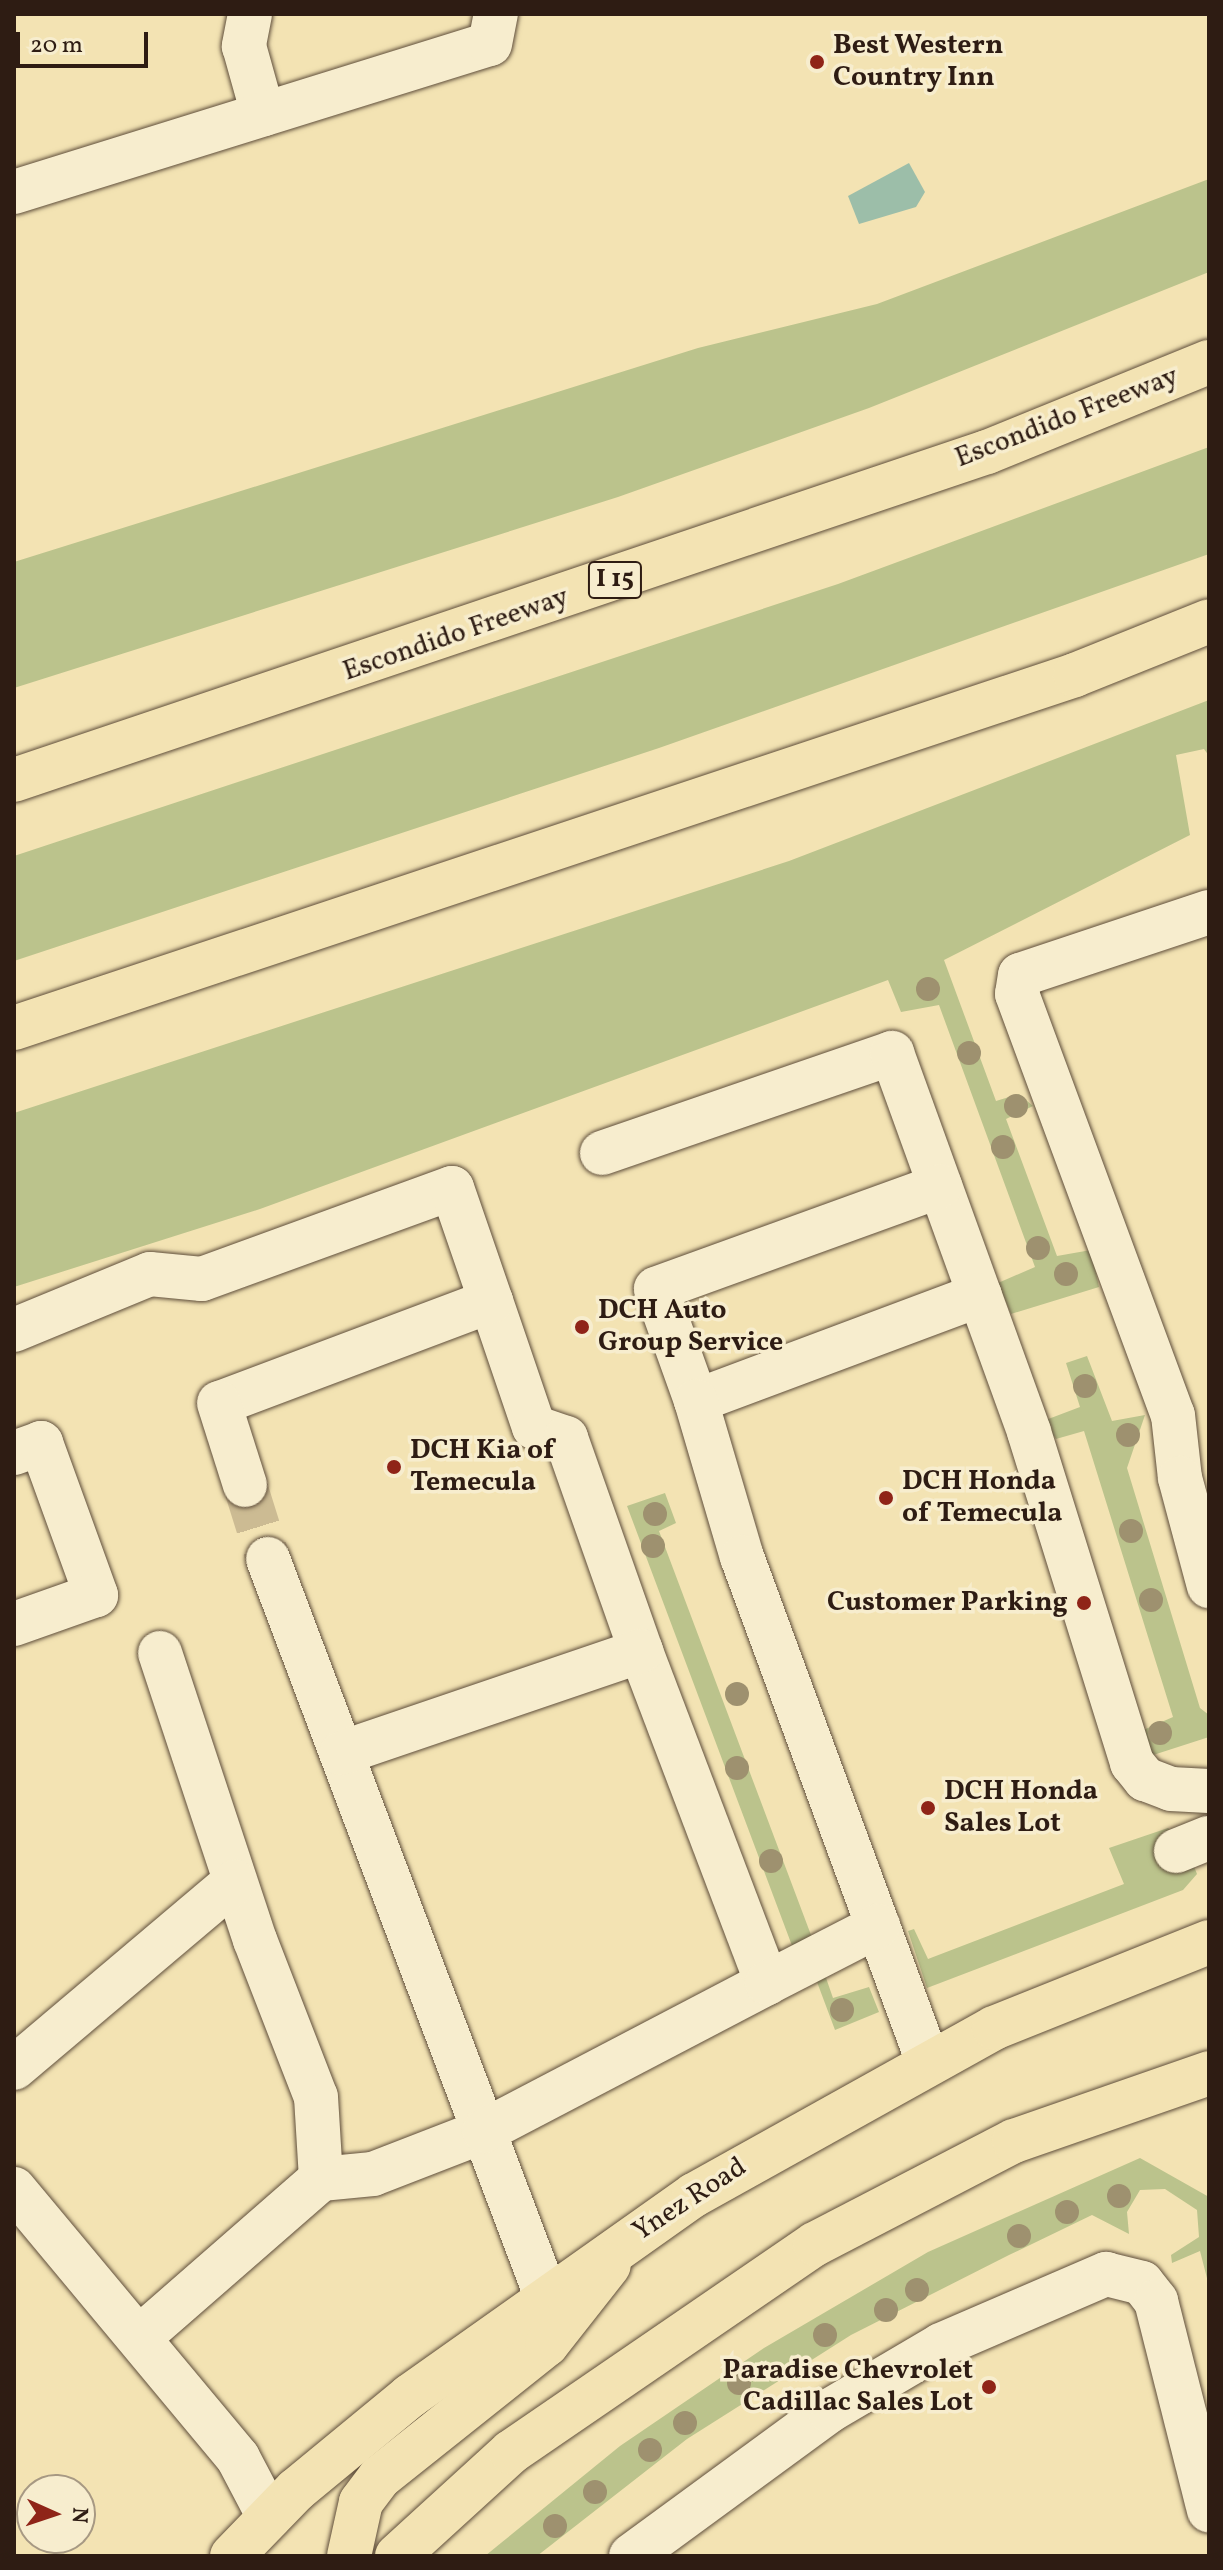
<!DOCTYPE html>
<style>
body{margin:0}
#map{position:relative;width:1223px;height:2570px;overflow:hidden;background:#f3e3b3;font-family:Vollkorn,serif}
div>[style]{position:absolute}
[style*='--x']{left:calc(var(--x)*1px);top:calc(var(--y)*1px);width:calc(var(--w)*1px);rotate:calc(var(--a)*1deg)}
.green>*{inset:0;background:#bbc38c}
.water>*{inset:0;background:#9cbea9}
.minor-tunnel>*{height:44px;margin-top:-22px;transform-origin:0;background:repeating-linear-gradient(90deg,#ccbb93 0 44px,transparent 0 66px)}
.roads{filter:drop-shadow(0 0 2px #5f4e3b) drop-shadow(0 0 2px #5f4e3b)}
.minor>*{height:44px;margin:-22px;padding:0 22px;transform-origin:22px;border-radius:22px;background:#f7edce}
.major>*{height:44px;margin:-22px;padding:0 22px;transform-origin:22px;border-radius:22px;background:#f3e3b3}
.highway>*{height:44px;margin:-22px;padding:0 22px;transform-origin:22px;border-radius:22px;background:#f3e3b3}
.trees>*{width:24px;height:24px;margin:-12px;border-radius:50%;background:#9e916f}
.dots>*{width:22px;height:22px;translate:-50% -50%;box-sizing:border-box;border:4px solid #f7edce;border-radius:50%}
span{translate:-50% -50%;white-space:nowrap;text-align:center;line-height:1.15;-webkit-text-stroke:7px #f7edce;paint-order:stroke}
.shield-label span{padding:2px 6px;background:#f7edce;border:2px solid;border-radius:6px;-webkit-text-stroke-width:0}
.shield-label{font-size:26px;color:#2e1c13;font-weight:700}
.poi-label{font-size:28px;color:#2e1c13;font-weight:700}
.left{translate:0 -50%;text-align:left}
.right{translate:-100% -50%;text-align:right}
.street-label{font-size:28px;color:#2e1c13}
.frame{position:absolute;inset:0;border:16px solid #2e1c13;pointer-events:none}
.north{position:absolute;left:16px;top:2474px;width:80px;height:80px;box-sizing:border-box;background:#f7edce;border:2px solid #a79983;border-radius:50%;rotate:93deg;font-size:22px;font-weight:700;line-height:32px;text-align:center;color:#2e1c13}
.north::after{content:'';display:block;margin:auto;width:28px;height:36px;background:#8f2418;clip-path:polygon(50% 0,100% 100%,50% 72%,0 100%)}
.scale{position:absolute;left:16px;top:32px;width:132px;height:36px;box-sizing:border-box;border:4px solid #2e1c13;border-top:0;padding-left:10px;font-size:24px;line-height:28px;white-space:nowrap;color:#2e1c13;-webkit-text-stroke:6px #f7edce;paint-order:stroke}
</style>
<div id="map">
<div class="green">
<div style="clip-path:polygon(1209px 179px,1209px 272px,869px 408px,618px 497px,14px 688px,14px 562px,698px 348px,877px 304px)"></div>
<div style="clip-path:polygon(1209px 447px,1209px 554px,659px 748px,14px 961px,14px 856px,838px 584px)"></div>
<div style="clip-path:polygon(1209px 700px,1209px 756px,1204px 749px,1176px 755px,1190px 835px,944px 960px,996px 1101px,1019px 1094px,1033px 1106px,1006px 1119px,1057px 1256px,1091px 1250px,1099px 1287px,1011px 1314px,998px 1283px,1035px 1267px,939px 1005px,901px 1012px,888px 980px,260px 1209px,14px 1287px,14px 1113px,789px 861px)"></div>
<div style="clip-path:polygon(1087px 1356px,1112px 1421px,1145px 1415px,1127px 1468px,1200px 1708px,1209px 1715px,1209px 1737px,1147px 1757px,1141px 1731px,1173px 1717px,1084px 1431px,1056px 1439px,1043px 1421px,1080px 1407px,1066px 1363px)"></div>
<div style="clip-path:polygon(665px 1493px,676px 1523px,659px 1531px,811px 1935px,811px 1944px,794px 1951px,627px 1506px)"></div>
<div style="clip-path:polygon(1168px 1828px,1184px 1841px,1197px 1874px,1183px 1890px,927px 1988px,908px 1931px,914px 1929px,928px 1959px,1124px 1884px,1109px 1848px)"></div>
<div style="clip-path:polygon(825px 1975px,833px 1998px,869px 1987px,879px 2012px,835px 2030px,817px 1982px)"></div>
<div style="clip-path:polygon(1140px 2158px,1209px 2197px,1209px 2286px,1200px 2251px,1172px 2263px,1171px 2255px,1199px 2237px,1197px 2210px,1165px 2189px,1140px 2190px,1127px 2212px,1129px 2234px,1092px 2215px,1009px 2255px,851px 2335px,687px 2439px,537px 2556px,485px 2556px,620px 2446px,764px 2348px,928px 2252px)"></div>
</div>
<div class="water">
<div style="clip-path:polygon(909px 163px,925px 192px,916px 207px,859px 224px,848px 196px)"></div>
</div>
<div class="minor-tunnel">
<div style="--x:245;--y:1485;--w:77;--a:72.7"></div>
</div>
<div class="roads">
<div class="minor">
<div style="--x:250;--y:14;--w:33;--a:101"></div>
<div style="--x:244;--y:46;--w:71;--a:74.4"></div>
<div style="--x:14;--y:192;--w:498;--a:-17.3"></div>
<div style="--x:490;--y:44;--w:31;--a:-79"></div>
<div style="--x:1209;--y:912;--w:199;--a:161.6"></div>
<div style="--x:1020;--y:975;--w:19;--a:99"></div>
<div style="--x:1017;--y:994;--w:449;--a:69.7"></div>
<div style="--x:1173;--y:1415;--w:63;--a:83.7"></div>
<div style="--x:1180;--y:1478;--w:112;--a:75"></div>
<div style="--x:602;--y:1153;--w:307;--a:-19"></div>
<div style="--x:892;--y:1053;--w:403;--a:70.1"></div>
<div style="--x:1029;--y:1432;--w:347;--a:72.7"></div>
<div style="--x:1132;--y:1763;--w:21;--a:51"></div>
<div style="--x:1145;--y:1779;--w:28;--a:21"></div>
<div style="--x:1171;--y:1789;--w:38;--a:3"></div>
<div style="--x:940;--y:1186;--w:302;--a:160.1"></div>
<div style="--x:656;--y:1289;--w:119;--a:70.3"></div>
<div style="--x:696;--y:1401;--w:303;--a:-20.5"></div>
<div style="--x:491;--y:1301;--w:133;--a:71.2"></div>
<div style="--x:534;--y:1427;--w:34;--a:19"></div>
<div style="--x:566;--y:1438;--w:226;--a:70.6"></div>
<div style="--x:14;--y:1330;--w:147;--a:-22.4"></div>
<div style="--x:150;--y:1274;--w:52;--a:5.5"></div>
<div style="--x:202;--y:1279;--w:266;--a:-20"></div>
<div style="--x:452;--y:1188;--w:120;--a:71"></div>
<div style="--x:491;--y:1301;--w:290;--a:159.4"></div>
<div style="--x:219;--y:1403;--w:86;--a:72.4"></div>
<div style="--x:696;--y:1401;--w:163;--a:73.6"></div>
<div style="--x:742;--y:1557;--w:538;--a:69.78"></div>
<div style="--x:14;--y:1453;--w:29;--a:-20"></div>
<div style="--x:41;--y:1443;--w:162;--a:70.1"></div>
<div style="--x:96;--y:1595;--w:87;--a:160.5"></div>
<div style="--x:268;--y:1559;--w:788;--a:69.33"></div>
<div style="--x:160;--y:1653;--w:302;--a:71.7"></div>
<div style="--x:255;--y:1940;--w:168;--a:68.8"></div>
<div style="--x:316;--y:2097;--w:82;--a:86.5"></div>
<div style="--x:321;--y:2179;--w:52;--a:-5.5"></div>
<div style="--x:373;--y:2174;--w:119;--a:-21.2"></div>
<div style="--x:484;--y:2131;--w:319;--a:-27.6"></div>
<div style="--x:767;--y:1983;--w:355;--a:-110.8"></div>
<div style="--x:641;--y:1651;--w:316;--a:161.2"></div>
<div style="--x:1176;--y:1851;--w:35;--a:-22"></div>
<div style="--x:767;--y:1983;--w:125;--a:-27.2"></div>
<div style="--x:14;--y:2068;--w:289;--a:-40.2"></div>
<div style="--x:14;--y:2189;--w:350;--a:50.2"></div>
<div style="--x:238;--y:2458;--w:67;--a:62.3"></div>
<div style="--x:141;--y:2336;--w:239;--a:-41.1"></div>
<div style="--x:631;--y:2556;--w:245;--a:-36.2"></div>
<div style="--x:829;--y:2411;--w:130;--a:-30.5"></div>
<div style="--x:941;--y:2345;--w:180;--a:-23.3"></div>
<div style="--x:1106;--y:2274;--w:37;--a:14"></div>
<div style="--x:1142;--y:2283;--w:23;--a:52"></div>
<div style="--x:1156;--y:2301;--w:216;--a:75.8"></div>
</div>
<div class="major">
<div style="--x:232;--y:2556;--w:92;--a:-45.9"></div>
<div style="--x:296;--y:2490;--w:148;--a:-39.5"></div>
<div style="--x:410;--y:2396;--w:348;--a:-35.3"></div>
<div style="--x:694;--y:2195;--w:343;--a:-29.1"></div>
<div style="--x:994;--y:2028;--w:232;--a:-21.8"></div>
<div style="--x:349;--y:2556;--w:55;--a:-77.5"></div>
<div style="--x:361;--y:2502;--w:31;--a:-53"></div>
<div style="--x:380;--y:2477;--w:213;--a:-38.5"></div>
<div style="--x:547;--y:2344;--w:100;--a:-51.9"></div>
<div style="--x:397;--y:2556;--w:154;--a:-42.4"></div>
<div style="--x:511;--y:2452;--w:368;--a:-34.4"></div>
<div style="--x:815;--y:2244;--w:224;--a:-27.4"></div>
<div style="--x:1014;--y:2141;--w:207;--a:-19.2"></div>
</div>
<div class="highway">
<div style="--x:14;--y:780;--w:1027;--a:-18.63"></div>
<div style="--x:987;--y:452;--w:240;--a:-22.1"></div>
<div style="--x:14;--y:1028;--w:1118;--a:-18.4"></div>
<div style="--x:1075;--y:675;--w:144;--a:-21.9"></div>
</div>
</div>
<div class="trees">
<div style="left:928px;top:989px"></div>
<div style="left:969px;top:1053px"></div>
<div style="left:1016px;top:1106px"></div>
<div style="left:1003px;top:1147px"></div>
<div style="left:1038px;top:1248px"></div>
<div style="left:1066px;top:1274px"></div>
<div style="left:1085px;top:1386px"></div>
<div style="left:1128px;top:1435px"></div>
<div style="left:655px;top:1514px"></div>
<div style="left:1131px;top:1531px"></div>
<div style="left:653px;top:1546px"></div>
<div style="left:1151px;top:1600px"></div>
<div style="left:737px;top:1694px"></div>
<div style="left:1160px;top:1733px"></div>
<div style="left:737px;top:1768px"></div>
<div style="left:771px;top:1861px"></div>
<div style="left:842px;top:2010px"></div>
<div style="left:1119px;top:2196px"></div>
<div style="left:1067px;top:2212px"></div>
<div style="left:1019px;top:2236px"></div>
<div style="left:917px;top:2290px"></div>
<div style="left:886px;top:2310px"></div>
<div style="left:825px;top:2335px"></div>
<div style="left:739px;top:2383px"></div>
<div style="left:685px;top:2423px"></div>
<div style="left:650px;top:2450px"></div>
<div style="left:595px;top:2492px"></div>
<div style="left:555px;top:2526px"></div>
</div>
<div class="dots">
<div style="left:817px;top:62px;background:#8f2418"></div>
<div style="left:582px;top:1327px;background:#8f2418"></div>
<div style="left:394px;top:1467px;background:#8f2418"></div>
<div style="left:886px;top:1498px;background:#8f2418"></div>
<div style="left:1084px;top:1603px;background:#8f2418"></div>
<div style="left:928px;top:1808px;background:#8f2418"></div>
<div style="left:989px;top:2387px;background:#8f2418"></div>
</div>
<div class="shield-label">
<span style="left:615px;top:580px">I 15</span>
</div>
<div class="poi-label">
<span class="left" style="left:833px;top:62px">Best Western<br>Country Inn</span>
<span class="left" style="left:598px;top:1327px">DCH Auto<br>Group Service</span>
<span class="left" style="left:410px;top:1467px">DCH Kia of<br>Temecula</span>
<span class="left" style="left:902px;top:1498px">DCH Honda<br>of Temecula</span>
<span class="right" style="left:1068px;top:1603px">Customer Parking</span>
<span class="left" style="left:944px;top:1808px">DCH Honda<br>Sales Lot</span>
<span class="right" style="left:973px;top:2387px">Paradise Chevrolet<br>Cadillac Sales Lot</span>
</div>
<div class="street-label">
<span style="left:1067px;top:418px;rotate:-21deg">Escondido Freeway</span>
<span style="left:456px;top:635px;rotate:-19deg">Escondido Freeway</span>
<span style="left:690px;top:2200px;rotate:-33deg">Ynez Road</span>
</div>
<div class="frame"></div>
<div class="north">N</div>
<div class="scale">20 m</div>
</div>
